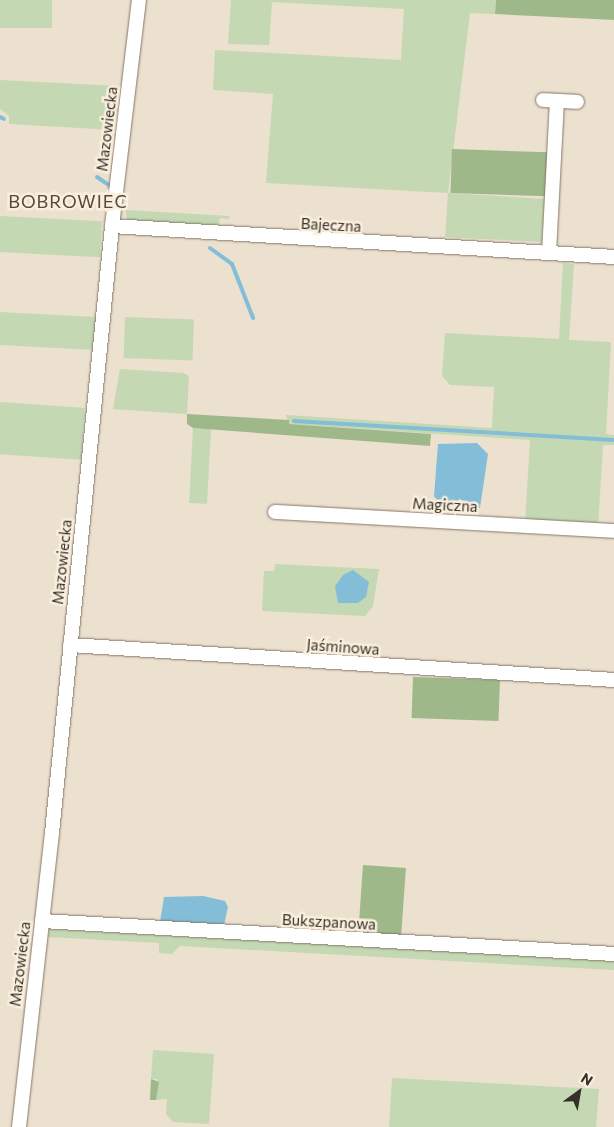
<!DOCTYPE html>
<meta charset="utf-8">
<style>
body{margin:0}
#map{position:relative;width:614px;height:1127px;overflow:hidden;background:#ece0cf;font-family:Commissioner,sans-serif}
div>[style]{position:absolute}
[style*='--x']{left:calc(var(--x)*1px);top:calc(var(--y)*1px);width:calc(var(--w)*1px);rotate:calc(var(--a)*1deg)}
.green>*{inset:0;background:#c4d8b3;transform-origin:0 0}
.forest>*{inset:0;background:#9fb88a;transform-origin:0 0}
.water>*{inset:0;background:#84bdd8}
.stream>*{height:4px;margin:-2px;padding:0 2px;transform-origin:2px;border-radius:2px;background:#84bdd8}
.roads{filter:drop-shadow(0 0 1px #837868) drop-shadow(0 0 1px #837868)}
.minor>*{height:14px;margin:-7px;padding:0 7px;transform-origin:7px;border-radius:7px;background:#fff}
span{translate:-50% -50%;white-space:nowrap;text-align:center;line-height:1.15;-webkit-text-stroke:5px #faeedc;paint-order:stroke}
.street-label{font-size:15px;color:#35312a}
.quarter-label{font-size:18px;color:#544a3c;letter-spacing:1px}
.north{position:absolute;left:554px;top:1067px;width:50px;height:50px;-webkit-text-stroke:4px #faeedc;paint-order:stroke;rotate:32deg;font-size:14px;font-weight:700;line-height:20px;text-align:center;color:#35312a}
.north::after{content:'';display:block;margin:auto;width:18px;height:22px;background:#35312a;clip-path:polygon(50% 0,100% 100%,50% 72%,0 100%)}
</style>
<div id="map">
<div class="green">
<div style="left:0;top:0;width:52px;height:28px"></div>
<div style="clip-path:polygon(231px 0,496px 0,495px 14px,470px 13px,448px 193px,545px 199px,543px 242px,445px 237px,448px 193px,266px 183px,273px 94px,213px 90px,215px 50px,401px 60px,404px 9px,272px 2px,269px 45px,228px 44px)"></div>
<div style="clip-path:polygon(0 80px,119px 86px,115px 130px,9px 124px,9px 116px,0 109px)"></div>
<div style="clip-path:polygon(126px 210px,229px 216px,229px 219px,220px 218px,218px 229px,135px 224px,127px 220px)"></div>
<div style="left:0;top:216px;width:102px;height:36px;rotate:3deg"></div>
<div style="clip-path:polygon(563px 263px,574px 264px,569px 340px,611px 342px,606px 434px,614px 435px,614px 445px,603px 445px,598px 527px,525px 523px,530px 440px,289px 424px,286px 415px,492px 428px,494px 387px,450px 385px,442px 376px,445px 333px,559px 339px)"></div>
<div style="left:0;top:312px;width:97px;height:33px;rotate:3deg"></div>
<div style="left:125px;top:317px;width:69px;height:41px;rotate:2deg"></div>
<div style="clip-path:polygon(120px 369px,183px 373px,189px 376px,187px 414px,113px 409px)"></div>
<div style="left:0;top:402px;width:85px;height:52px;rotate:4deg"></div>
<div style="left:193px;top:428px;width:18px;height:75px;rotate:3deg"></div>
<div style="clip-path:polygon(275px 564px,379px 569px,373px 606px,365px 616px,262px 611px,264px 571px,274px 571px)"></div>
<div style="clip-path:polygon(49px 929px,614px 960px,614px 970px,180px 946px,172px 954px,159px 953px,159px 943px,48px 937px)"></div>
<div style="clip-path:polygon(153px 1050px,214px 1054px,209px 1124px,173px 1122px,166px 1114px,167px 1099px,156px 1100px,157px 1079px,151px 1079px)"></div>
<div style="clip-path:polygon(392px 1078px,599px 1089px,596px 1127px,389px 1127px)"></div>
</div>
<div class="forest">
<div style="clip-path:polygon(496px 0,614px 0,614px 20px,495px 14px)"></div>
<div style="left:452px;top:149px;width:96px;height:44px;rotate:2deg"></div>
<div style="clip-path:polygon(187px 414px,289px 420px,289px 424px,431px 434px,430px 446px,193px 428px,187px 424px)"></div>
<div style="left:413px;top:677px;width:87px;height:41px;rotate:2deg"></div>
<div style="left:363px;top:865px;width:43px;height:70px;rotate:4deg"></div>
<div style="clip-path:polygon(151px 1079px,159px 1082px,156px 1100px,150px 1100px)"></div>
</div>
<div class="water">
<div style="clip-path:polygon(477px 443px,488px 454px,480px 508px,443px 507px,434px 496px,438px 444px)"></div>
<div style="clip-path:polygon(353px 570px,369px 582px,366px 597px,358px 603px,338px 603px,335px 586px,343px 575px)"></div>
<div style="clip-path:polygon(203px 896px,225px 901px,228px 907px,224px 925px,160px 922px,164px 897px)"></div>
</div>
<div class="stream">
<div style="--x:0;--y:117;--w:4;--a:27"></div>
<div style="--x:97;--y:177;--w:14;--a:34"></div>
<div style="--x:210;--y:248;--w:27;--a:36"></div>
<div style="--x:232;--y:264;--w:58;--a:68.7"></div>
<div style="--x:294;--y:421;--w:321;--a:3.4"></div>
</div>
<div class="roads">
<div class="minor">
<div style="--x:543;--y:100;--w:34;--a:3"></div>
<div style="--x:112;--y:226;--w:503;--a:3.53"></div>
<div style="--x:549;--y:253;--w:152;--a:-87"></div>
<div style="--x:275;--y:512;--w:340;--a:3.2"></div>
<div style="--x:70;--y:645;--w:545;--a:3.68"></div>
<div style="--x:42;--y:921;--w:573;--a:3.3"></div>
<div style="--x:19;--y:1127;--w:296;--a:-83.6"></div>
<div style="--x:52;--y:833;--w:610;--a:-84.35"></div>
<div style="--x:112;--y:226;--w:228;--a:-83.2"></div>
</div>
</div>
<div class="street-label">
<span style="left:107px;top:129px;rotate:-83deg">Mazowiecka</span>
<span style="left:331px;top:225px;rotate:3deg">Bajeczna</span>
<span style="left:445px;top:505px;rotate:3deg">Magiczna</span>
<span style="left:62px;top:562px;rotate:-84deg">Mazowiecka</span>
<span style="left:343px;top:647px;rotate:4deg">Jaśminowa</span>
<span style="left:329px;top:922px;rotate:3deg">Bukszpanowa</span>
<span style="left:20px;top:964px;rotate:-83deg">Mazowiecka</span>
</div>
<div class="quarter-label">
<span style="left:68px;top:201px">BOBROWIEC</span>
</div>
<div class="north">N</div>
</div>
